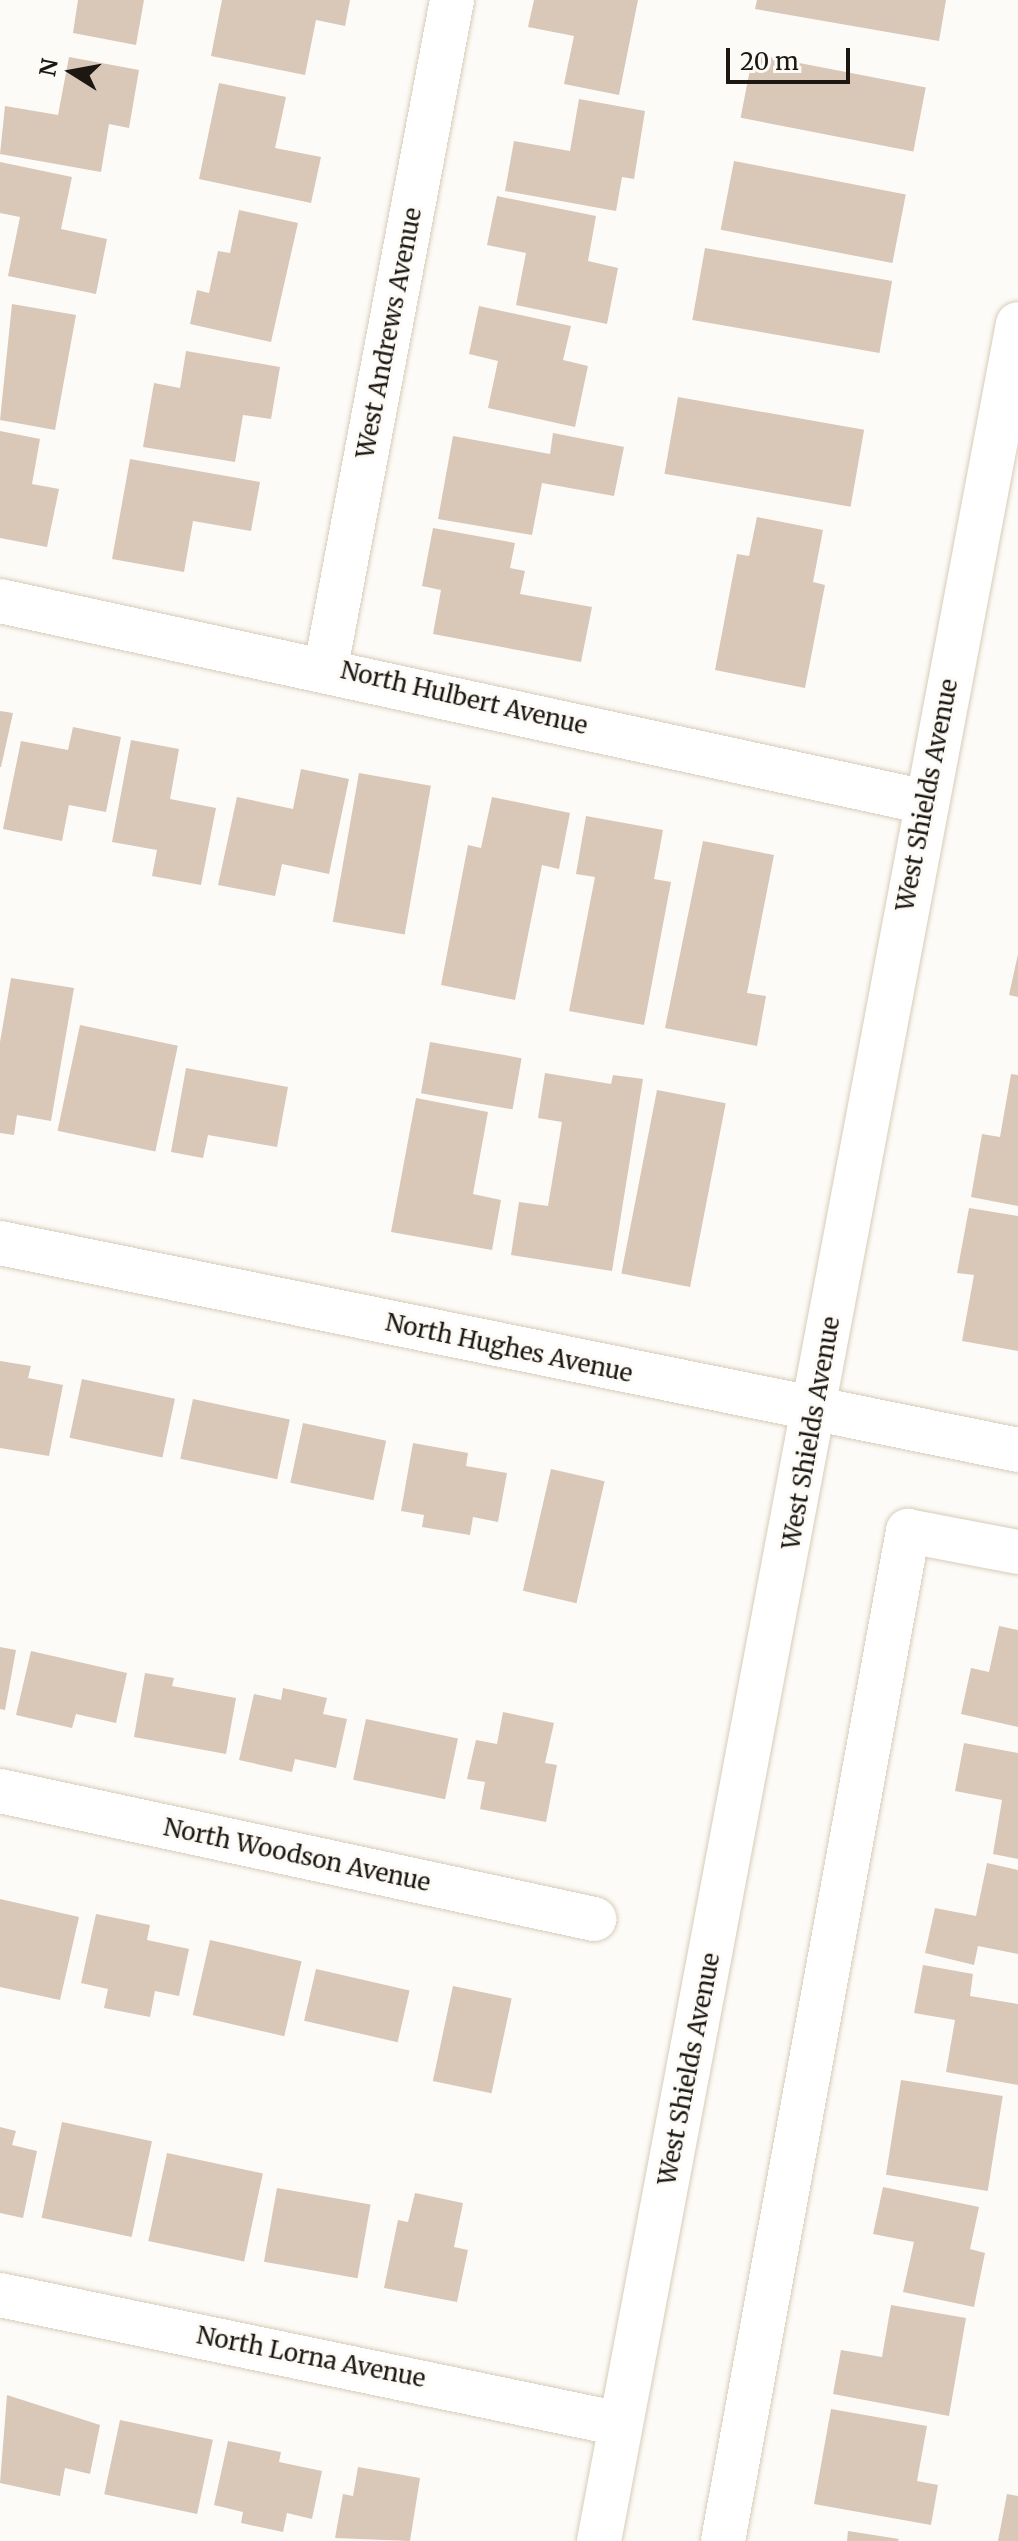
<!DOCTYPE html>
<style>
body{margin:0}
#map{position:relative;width:1018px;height:2541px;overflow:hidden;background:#fdfbf7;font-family:Merriweather,serif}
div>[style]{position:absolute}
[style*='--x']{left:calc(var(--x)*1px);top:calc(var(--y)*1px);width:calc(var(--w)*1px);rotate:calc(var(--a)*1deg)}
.building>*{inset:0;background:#d9c7b8;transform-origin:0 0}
.roads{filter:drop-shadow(0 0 2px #d7ccb9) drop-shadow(0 0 2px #d7ccb9)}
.minor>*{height:44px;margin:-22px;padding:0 22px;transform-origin:22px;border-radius:22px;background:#fff}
.major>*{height:44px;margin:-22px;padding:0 22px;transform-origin:22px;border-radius:22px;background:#fff}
span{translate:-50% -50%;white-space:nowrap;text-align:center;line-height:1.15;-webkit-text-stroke:6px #fdfbf7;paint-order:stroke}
.street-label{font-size:24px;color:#1c1811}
.north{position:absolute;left:32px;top:32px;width:80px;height:80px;-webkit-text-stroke:6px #fdfbf7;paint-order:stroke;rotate:281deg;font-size:22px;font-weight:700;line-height:32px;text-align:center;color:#1c1811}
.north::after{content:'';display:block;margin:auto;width:28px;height:36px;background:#1c1811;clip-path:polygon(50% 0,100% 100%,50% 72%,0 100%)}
.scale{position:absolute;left:726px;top:48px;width:124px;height:36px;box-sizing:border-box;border:4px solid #1c1811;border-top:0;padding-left:10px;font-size:24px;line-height:28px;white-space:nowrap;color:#1c1811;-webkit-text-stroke:6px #fdfbf7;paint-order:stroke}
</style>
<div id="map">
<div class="building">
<div style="clip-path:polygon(78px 0,144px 0,136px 45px,73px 33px)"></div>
<div style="clip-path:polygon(222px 0,350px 0,345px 26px,316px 20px,305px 75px,211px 56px)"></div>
<div style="clip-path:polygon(534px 0,638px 0,619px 95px,564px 84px,574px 36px,528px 27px)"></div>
<div style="clip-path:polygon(757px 0,946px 0,939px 41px,755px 9px)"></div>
<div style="left:753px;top:54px;width:176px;height:65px;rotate:11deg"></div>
<div style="clip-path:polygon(69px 57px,139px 70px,129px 128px,109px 124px,101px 172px,0 154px,5px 106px,58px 115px)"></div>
<div style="clip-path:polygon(219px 83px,286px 97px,275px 148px,321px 157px,311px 203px,199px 179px)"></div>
<div style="clip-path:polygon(579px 99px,645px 111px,634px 179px,622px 177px,616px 211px,505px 191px,514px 141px,570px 151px)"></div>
<div style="left:734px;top:161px;width:175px;height:70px;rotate:11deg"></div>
<div style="clip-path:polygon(0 162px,72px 177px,61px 229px,107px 239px,96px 294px,8px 276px,20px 217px,0 213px)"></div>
<div style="clip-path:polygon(497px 196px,596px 216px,588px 261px,618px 268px,607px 324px,516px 305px,526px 253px,487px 245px)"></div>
<div style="clip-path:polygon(239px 210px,298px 223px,271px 342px,190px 324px,197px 290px,209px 293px,218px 251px,230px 253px)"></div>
<div style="left:705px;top:248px;width:190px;height:73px;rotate:10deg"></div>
<div style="clip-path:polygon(12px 304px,76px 315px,55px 430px,0 420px)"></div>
<div style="clip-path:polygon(479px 306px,571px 326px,563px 360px,588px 366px,575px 427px,488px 408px,498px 361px,469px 354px)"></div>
<div style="clip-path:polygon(186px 351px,280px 367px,271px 419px,243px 415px,235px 462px,143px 447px,154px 383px,180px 388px)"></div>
<div style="left:678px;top:397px;width:189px;height:78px;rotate:10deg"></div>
<div style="clip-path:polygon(0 431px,40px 439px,32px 484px,59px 489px,47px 547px,0 538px)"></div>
<div style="clip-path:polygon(553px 433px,624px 447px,614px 496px,542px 483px,532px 535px,438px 519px,453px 436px,550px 454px)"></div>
<div style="clip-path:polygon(130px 459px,260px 482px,251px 531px,193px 521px,184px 572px,112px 559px)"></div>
<div style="clip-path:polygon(757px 517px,823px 530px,813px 582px,825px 585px,805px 688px,715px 670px,737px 554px,749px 556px)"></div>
<div style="clip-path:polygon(433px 528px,515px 543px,510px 568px,525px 571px,520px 594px,592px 607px,581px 662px,433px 634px,441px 590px,422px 586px)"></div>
<div style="clip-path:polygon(0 711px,13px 713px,1px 767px,0 767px)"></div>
<div style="clip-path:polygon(73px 727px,121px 737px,106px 812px,69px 805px,62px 841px,3px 829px,21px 741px,68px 750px)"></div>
<div style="clip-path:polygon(131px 740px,179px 749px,170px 799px,216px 808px,201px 885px,152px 876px,157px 850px,112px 842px)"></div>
<div style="clip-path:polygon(301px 769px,349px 779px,329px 874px,282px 864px,275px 896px,218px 885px,237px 797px,293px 809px)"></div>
<div style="left:359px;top:773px;width:73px;height:151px;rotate:10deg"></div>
<div style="clip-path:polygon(492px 797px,570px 813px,559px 869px,542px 865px,515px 1000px,441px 985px,468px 845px,481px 848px)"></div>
<div style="clip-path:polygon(586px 816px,663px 830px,654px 879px,671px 882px,644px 1025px,569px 1011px,595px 877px,576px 874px)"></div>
<div style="clip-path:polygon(703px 841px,774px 855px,747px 993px,766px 996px,757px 1046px,665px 1028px)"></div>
<div style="clip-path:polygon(1018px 954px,1018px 997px,1009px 995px)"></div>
<div style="clip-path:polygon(11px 978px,74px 988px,51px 1121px,17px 1115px,14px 1135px,0 1133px,0 1042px)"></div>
<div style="left:80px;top:1025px;width:100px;height:108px;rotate:12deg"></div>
<div style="left:430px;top:1042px;width:93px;height:52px;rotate:10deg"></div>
<div style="clip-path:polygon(186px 1068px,288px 1087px,277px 1147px,208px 1135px,203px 1158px,171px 1152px)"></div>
<div style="clip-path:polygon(545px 1073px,611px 1084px,613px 1075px,643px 1079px,612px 1271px,511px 1255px,519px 1202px,548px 1206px,562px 1122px,538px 1118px)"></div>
<div style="clip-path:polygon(1011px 1074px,1018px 1075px,1018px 1206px,971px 1197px,982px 1134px,1000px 1137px)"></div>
<div style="left:657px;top:1090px;width:70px;height:187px;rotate:11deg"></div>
<div style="clip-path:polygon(416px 1098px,488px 1112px,473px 1194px,501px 1200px,492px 1250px,391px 1232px)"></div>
<div style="clip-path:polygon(969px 1208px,1018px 1216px,1018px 1351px,962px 1341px,974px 1275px,957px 1273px)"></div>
<div style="clip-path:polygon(0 1361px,31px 1366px,28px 1378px,63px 1385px,49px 1456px,0 1448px)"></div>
<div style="left:82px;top:1379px;width:95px;height:60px;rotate:12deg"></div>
<div style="left:193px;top:1399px;width:99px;height:61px;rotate:12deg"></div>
<div style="left:303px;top:1423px;width:85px;height:61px;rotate:12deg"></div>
<div style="clip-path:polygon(413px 1443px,468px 1453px,466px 1466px,507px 1473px,498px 1522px,473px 1517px,470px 1535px,422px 1527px,424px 1515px,401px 1511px)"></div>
<div style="left:551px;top:1469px;width:55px;height:125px;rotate:13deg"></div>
<div style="clip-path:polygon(999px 1626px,1018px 1630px,1018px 1727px,961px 1714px,971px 1668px,989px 1672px)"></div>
<div style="clip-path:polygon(0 1647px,16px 1650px,5px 1710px,0 1709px)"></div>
<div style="clip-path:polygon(31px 1651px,127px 1673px,116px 1723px,76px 1714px,72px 1728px,16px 1715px)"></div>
<div style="clip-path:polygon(145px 1673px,174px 1678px,172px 1686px,236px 1698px,226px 1754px,134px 1737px)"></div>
<div style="clip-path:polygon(283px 1688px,327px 1698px,323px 1714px,347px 1719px,336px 1768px,295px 1759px,292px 1772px,239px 1760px,254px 1694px,281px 1700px)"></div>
<div style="clip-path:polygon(503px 1712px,554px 1723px,545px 1763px,557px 1765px,546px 1822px,480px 1809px,485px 1782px,467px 1779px,476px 1740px,497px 1744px)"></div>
<div style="left:366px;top:1719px;width:94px;height:62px;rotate:12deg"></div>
<div style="clip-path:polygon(964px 1743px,1018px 1753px,1018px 1859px,993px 1854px,1002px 1800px,955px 1791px)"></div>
<div style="clip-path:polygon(987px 1863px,1018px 1870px,1018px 1954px,978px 1946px,974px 1965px,925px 1953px,935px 1908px,976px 1916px)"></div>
<div style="clip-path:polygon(0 1899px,79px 1917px,60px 2000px,0 1987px)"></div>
<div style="clip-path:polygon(96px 1914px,150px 1925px,147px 1940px,189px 1949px,179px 1996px,155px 1991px,150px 2017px,104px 2008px,108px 1989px,81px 1983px)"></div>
<div style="left:210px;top:1940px;width:94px;height:77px;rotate:13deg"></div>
<div style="clip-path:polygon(923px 1965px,973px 1974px,970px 1996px,1018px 2004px,1018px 2085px,946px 2072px,955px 2020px,914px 2013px)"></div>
<div style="left:316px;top:1969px;width:96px;height:53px;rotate:13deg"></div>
<div style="left:453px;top:1986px;width:60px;height:97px;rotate:12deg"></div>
<div style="left:901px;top:2080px;width:103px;height:96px;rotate:9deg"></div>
<div style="left:62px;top:2122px;width:92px;height:98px;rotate:12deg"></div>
<div style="clip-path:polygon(0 2127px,16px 2131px,12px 2145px,37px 2151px,23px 2218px,0 2213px)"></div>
<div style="left:167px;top:2153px;width:98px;height:90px;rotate:12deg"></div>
<div style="clip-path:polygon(883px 2187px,979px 2207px,970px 2249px,985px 2253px,974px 2307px,903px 2292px,914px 2242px,873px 2234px)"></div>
<div style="left:277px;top:2188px;width:95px;height:75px;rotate:10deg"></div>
<div style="clip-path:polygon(415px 2193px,463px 2203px,454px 2247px,468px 2250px,457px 2302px,384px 2288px,398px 2220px,408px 2222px)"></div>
<div style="clip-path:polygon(891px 2305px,966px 2318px,949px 2416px,833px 2394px,841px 2350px,882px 2357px)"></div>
<div style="clip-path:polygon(7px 2395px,100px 2425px,90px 2474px,65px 2468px,60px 2496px,0 2483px)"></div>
<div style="clip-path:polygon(831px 2409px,927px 2426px,917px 2481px,938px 2485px,931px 2525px,814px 2504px)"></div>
<div style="left:120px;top:2420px;width:95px;height:76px;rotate:12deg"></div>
<div style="clip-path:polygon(228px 2441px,281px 2452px,279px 2462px,322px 2471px,312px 2519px,287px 2513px,283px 2532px,241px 2523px,243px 2512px,214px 2505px)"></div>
<div style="clip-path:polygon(358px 2467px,420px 2478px,410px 2541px,335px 2538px,343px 2494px,353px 2496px)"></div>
<div style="clip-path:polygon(1007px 2494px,1018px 2496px,1018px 2541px,998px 2541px)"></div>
<div style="clip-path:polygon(848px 2531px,899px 2539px,898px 2541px,847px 2541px)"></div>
</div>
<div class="roads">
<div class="minor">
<div style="--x:0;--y:601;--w:948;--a:12.25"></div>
<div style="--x:326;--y:667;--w:679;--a:-79.3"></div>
<div style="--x:0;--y:1243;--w:1039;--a:11.49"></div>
<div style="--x:0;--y:1791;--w:608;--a:12.16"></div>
<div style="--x:0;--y:2295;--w:633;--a:11.75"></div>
<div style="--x:723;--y:2541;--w:1027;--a:-79.62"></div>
<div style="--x:908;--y:1531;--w:112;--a:10.8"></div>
</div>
<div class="major">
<div style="--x:599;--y:2541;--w:2256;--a:-79.3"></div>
</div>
</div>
<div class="street-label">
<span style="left:389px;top:333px;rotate:-79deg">West Andrews Avenue</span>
<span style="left:464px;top:698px;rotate:13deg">North Hulbert Avenue</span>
<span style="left:927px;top:795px;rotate:-79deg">West Shields Avenue</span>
<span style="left:509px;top:1348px;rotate:12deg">North Hughes Avenue</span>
<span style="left:811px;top:1433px;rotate:-80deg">West Shields Avenue</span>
<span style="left:297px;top:1855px;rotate:12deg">North Woodson Avenue</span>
<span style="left:689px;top:2069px;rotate:-79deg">West Shields Avenue</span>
<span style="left:311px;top:2357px;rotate:11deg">North Lorna Avenue</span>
</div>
<div class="north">N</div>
<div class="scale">20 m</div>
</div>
